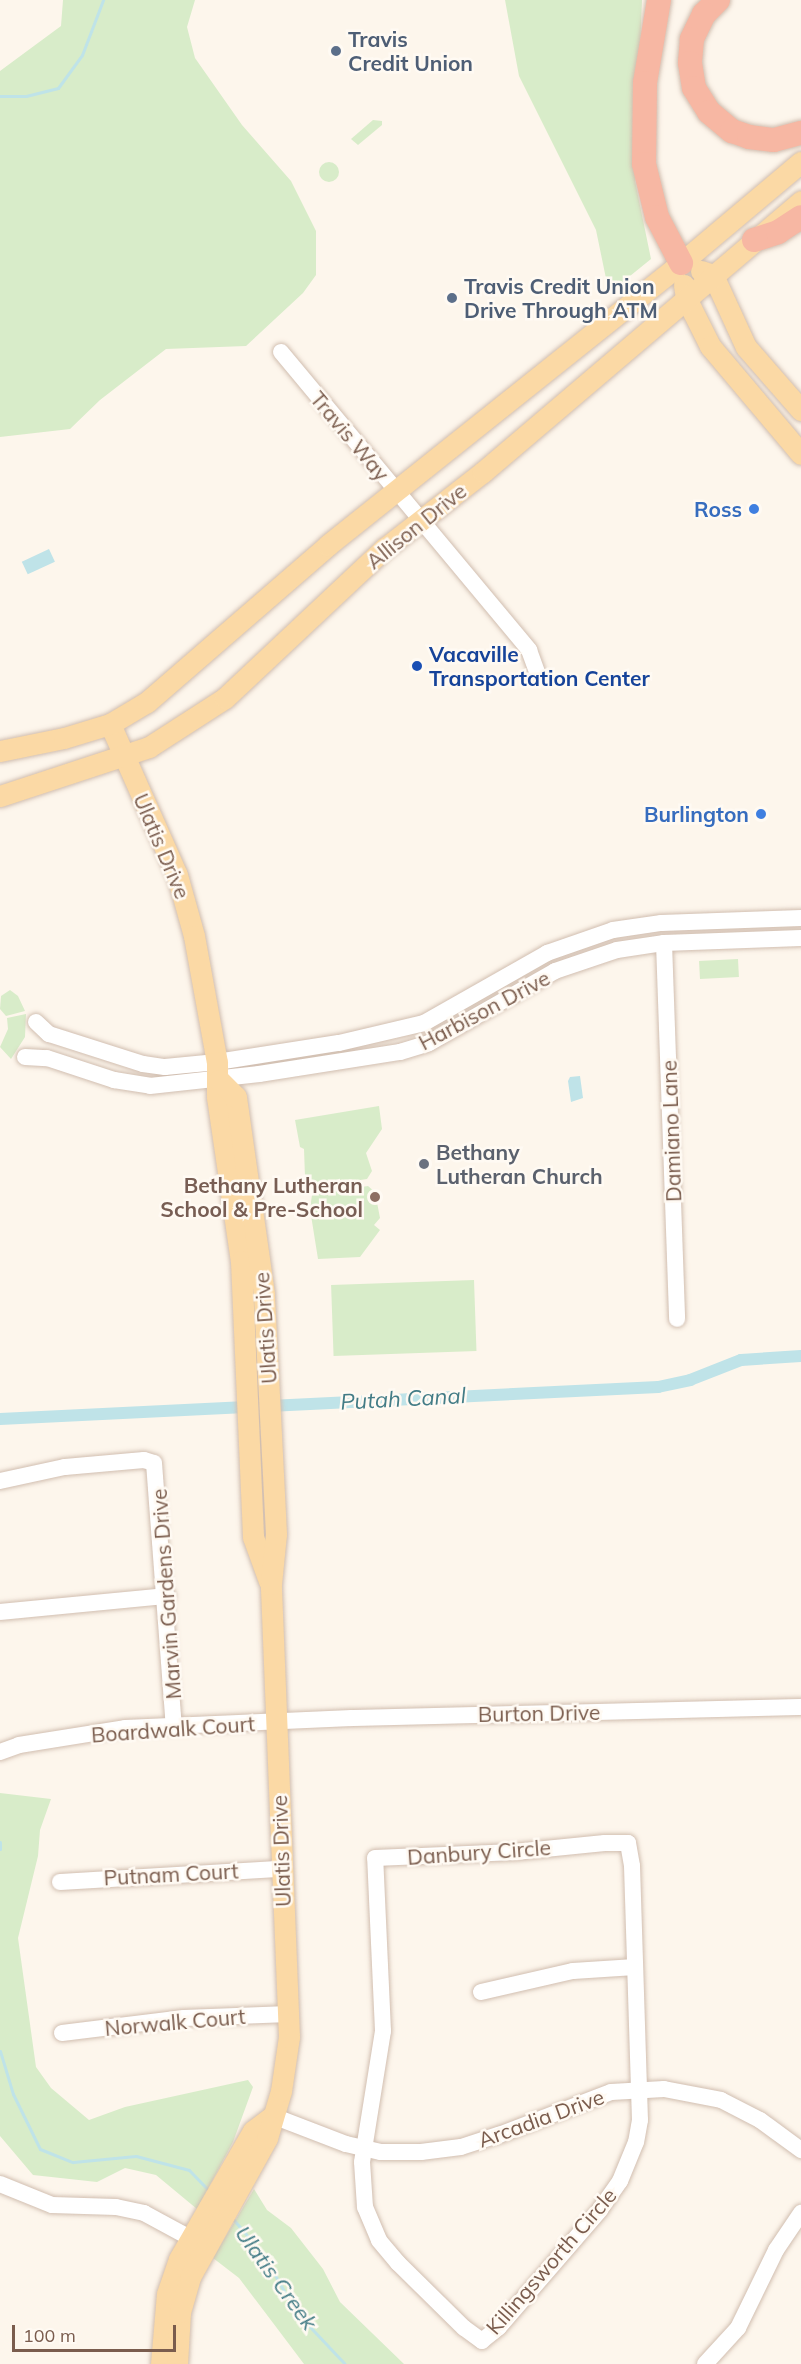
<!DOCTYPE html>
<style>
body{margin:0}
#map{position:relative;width:801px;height:2364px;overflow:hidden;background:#fdf6ec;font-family:Mulish,sans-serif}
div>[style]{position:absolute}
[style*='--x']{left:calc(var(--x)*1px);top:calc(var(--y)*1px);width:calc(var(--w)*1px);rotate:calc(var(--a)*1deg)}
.green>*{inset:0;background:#d8ecc9;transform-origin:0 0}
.round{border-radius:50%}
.water>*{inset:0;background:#bfe3e8;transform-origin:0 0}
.stream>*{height:3px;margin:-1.5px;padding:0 1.5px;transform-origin:1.5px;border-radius:1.5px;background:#bfe3e8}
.canal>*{height:12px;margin:-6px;padding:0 6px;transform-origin:6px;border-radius:6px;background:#bfe3e8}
.roads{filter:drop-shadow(0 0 2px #d1beb0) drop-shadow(0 0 2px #d1beb0)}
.minor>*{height:16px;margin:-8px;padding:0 8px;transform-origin:8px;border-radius:8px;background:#fff}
.major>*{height:21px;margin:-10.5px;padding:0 10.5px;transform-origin:10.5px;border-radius:10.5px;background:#fbd9a5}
.highway>*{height:24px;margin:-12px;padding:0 12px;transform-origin:12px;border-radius:12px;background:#f7b7a3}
.dots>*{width:16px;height:16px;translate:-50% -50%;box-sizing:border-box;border:3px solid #fffaf3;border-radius:50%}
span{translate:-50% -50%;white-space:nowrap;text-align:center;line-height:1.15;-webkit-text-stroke:5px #fffaf3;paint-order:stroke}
.service-label{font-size:21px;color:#4e5e75;font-weight:700}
.left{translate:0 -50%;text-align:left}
.street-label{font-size:21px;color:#7a5c4d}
.shop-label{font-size:21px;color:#366cbe;font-weight:700}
.right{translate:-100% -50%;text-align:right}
.transit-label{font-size:21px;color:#164399;font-weight:700}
.worship-label{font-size:21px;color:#5b616d;font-weight:700}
.education-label{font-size:21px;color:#785e54;font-weight:700}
.water-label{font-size:22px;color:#437c86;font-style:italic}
.scale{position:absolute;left:12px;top:2325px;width:164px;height:27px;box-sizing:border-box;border:3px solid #7a5c4d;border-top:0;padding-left:8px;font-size:18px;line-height:21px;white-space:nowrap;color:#7a5c4d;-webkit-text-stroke:4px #fffaf3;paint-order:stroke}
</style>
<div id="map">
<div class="green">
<div style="clip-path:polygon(63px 0,195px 0,187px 27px,195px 58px,242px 125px,291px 181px,316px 231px,316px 275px,303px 293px,246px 346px,166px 349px,100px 400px,70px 429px,0 437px,0 71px,61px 26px)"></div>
<div style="clip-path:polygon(505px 0,642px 0,635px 181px,651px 259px,609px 293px,596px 230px,519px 76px)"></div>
<div style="clip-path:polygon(373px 120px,382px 121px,382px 125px,358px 145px,351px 139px)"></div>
<div class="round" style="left:319px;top:162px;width:20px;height:20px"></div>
<div style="left:738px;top:959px;width:18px;height:39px;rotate:87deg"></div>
<div style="clip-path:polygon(10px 990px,18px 996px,25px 1011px,6px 1016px,0 1009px,1px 996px)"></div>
<div style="clip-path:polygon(26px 1014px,25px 1037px,11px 1059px,0 1047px,8px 1029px,7px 1018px)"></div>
<div style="clip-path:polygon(379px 1106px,382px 1129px,366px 1153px,372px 1171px,367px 1179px,313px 1187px,305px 1177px,304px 1149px,300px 1147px,295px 1120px)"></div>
<div style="clip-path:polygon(368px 1186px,375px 1192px,380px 1218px,374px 1225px,380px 1230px,360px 1257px,318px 1259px,310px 1209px,312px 1195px)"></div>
<div style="left:474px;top:1280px;width:71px;height:143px;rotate:88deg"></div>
<div style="clip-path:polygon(0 1793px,51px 1799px,40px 1830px,38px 1856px,18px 1938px,36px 2067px,51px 2088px,89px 2120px,125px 2107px,248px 2080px,253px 2087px,233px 2142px,197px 2209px,156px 2175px,125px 2168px,97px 2182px,33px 2175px,0 2136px)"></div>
<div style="clip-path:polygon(254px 2189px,267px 2210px,291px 2228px,323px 2269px,340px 2302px,404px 2364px,304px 2364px,239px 2278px,213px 2258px)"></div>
</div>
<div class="water">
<div style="left:49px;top:549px;width:14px;height:30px;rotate:65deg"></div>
<div style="clip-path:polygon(580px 1076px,583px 1098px,571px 1102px,568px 1081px,570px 1077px)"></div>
</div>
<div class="stream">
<div style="--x:0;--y:96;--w:26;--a:0"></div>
<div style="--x:26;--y:96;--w:33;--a:-14"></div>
<div style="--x:58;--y:88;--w:41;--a:-54"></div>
<div style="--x:82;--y:55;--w:59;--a:-69.1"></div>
<div style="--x:0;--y:1842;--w:7;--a:90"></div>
<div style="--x:0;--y:2051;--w:45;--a:73.2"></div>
<div style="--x:13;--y:2094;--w:61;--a:63.9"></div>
<div style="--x:40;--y:2149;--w:35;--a:22"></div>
<div style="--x:73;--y:2162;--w:63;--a:-5.4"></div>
<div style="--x:136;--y:2156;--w:55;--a:14.8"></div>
<div style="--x:189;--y:2170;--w:29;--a:46"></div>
<div style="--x:233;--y:2219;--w:46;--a:49.4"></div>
<div style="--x:263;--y:2254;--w:67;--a:60.4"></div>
<div style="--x:296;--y:2312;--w:71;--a:46.7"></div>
</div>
<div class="canal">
<div style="--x:0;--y:1419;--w:659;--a:-2.78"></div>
<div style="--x:658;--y:1387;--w:33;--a:-12"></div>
<div style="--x:690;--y:1380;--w:55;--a:-21.4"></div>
<div style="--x:741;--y:1360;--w:60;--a:-3.8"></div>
</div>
<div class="roads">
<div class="minor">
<div style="--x:281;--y:352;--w:388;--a:50.2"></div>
<div style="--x:529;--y:650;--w:23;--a:70"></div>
<div style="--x:664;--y:943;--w:376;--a:88"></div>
<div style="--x:36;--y:1022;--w:18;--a:43"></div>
<div style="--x:49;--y:1034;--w:99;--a:17.7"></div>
<div style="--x:143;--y:1064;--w:22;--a:8"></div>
<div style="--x:165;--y:1067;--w:52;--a:-5.5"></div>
<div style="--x:217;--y:1062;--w:123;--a:-8.9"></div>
<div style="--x:339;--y:1043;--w:87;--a:-13.2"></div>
<div style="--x:424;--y:1023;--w:142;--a:-29.6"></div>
<div style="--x:547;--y:953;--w:70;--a:-19.2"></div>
<div style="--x:613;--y:930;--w:49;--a:-8.3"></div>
<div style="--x:661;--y:923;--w:140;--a:-2"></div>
<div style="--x:25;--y:1057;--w:22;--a:3"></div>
<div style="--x:47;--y:1058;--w:71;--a:18.2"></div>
<div style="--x:114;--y:1080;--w:36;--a:9"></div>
<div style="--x:150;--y:1086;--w:110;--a:-6.3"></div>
<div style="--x:259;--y:1074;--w:143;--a:-8.9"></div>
<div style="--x:400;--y:1052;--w:30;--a:-17"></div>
<div style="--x:429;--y:1043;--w:145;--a:-29.7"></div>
<div style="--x:555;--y:971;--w:65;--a:-18.7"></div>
<div style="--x:617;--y:950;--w:48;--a:-8.5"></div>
<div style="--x:664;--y:943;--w:137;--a:-2.1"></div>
<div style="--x:0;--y:1481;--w:66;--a:-12.2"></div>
<div style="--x:65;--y:1467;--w:79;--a:-5.1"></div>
<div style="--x:144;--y:1460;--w:10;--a:17"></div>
<div style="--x:154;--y:1463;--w:264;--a:85.7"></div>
<div style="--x:0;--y:1612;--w:168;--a:-5.5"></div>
<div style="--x:0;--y:1752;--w:20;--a:-20"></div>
<div style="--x:19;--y:1745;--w:107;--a:-9.1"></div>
<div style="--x:125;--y:1728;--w:227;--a:-2.5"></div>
<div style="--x:352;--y:1718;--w:449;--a:-1.4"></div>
<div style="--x:605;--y:1843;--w:23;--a:0"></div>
<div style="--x:628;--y:1843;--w:23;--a:80"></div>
<div style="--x:632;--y:1866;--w:254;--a:88.2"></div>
<div style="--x:640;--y:2120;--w:22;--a:100"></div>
<div style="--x:636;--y:2142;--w:42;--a:112.3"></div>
<div style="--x:620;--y:2181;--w:35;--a:125"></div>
<div style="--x:600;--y:2210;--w:155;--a:130.8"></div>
<div style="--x:499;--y:2327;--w:22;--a:141"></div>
<div style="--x:482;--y:2341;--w:22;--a:-144"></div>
<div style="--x:464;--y:2328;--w:93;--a:-135.4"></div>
<div style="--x:398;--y:2263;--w:30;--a:-130"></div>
<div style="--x:379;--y:2240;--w:36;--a:-113"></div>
<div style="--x:365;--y:2207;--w:45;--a:-93.8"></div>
<div style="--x:362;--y:2162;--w:133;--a:-80.9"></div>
<div style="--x:383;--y:2031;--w:173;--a:-92.6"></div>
<div style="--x:375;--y:1858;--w:140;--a:-2.5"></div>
<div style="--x:515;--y:1852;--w:90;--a:-5.7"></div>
<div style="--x:60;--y:1882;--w:222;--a:-3.4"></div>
<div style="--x:481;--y:1992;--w:94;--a:-12.9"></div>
<div style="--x:573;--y:1971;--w:62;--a:-3.7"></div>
<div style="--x:62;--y:2033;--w:123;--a:-7"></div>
<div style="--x:184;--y:2018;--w:105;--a:-2.2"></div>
<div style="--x:273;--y:2116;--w:78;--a:21"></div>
<div style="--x:346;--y:2144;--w:36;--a:13"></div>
<div style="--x:381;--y:2152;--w:40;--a:0"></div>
<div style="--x:421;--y:2152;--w:40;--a:-7.1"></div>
<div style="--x:461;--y:2147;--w:40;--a:-18"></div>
<div style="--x:499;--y:2135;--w:120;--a:-21"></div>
<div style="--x:611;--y:2092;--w:53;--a:-3.2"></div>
<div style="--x:664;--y:2089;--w:58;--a:10.9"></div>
<div style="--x:721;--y:2100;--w:44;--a:27.1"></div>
<div style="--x:760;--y:2120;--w:51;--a:36.2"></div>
<div style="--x:0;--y:2184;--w:56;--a:22"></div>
<div style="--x:52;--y:2205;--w:64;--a:1.8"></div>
<div style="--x:116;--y:2207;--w:29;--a:12"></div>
<div style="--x:144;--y:2213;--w:52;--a:28.5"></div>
<div style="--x:705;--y:2364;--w:49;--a:-47.5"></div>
<div style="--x:738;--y:2328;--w:87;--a:-64"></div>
<div style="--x:776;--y:2250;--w:45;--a:-56"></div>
</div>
<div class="major">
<div style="--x:701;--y:271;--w:13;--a:18"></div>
<div style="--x:713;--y:275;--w:79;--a:65.4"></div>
<div style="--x:746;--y:347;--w:84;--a:48.9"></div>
<div style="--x:684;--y:285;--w:13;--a:81"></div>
<div style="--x:686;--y:298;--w:54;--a:63.4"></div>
<div style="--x:710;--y:346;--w:141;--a:49.9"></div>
<div style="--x:110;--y:724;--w:165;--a:66.1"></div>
<div style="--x:177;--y:875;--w:63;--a:74.4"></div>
<div style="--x:194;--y:936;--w:128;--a:79.7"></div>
<div style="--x:217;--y:1062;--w:35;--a:90"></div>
<div style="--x:217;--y:1097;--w:166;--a:81.7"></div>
<div style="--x:241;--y:1261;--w:276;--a:87.5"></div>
<div style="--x:253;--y:1537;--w:47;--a:70"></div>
<div style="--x:0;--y:751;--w:65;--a:-11.5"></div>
<div style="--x:64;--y:738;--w:48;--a:-16.9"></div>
<div style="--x:110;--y:724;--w:43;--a:-30.7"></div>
<div style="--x:147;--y:702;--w:240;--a:-40.9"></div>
<div style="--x:328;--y:545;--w:452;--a:-38.6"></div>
<div style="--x:681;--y:263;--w:157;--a:-40.1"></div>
<div style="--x:0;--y:796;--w:157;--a:-18.2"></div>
<div style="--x:149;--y:747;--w:90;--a:-32.8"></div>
<div style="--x:225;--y:698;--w:219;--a:-43.2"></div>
<div style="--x:385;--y:548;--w:124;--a:-37.8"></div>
<div style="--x:483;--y:472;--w:418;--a:-40.4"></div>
<div style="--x:161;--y:2364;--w:70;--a:-85.1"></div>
<div style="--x:167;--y:2294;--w:37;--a:-71"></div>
<div style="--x:179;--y:2259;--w:148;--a:-60"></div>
<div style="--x:253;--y:2131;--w:25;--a:-37"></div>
<div style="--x:177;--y:2364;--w:52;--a:-86.7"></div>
<div style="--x:180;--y:2312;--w:36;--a:-74"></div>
<div style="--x:190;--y:2277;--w:159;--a:-61"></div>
<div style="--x:267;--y:2138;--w:49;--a:-73.4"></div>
<div style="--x:281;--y:2091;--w:55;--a:-81.6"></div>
<div style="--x:289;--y:2037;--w:453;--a:-92.3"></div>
<div style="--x:271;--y:1584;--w:50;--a:-84.3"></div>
<div style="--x:276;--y:1534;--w:240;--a:-92.9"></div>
<div style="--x:264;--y:1294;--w:199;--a:-98.1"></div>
<div style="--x:236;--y:1097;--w:24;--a:-135"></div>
</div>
<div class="highway">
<div style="--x:659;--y:0;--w:84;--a:99.6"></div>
<div style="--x:645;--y:83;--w:81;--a:90.7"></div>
<div style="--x:644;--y:164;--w:55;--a:76.2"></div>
<div style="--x:657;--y:217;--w:52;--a:62.4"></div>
<div style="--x:718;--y:0;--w:20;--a:135"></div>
<div style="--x:704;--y:14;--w:28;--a:116"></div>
<div style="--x:692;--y:39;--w:24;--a:95"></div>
<div style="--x:690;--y:63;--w:25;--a:81"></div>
<div style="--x:694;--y:88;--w:28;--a:58"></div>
<div style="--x:709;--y:112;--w:30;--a:40"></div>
<div style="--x:732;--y:131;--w:18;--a:19"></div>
<div style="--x:749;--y:137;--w:25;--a:7"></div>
<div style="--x:774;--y:140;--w:28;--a:-15"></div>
<div style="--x:754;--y:240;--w:25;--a:-18"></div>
<div style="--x:778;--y:232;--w:27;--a:-33"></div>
</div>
</div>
<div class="dots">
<div style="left:336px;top:51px;background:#5c6f8a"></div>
<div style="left:452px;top:298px;background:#5c6f8a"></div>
<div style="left:754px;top:509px;background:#3f7fe0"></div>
<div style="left:417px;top:666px;background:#1a4fb4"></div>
<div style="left:761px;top:814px;background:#3f7fe0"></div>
<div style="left:424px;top:1164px;background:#6b7280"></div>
<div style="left:375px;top:1197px;background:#8d6e63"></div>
</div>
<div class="service-label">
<span class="left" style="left:348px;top:51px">Travis<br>Credit Union</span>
<span class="left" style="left:464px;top:298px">Travis Credit Union<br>Drive Through ATM</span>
</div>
<div class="street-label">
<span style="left:350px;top:436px;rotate:50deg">Travis Way</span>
<span style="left:416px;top:526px;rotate:-39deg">Allison Drive</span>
<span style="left:162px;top:846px;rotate:67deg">Ulatis Drive</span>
<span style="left:484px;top:1010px;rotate:-28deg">Harbison Drive</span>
<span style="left:671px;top:1131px;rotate:-92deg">Damiano Lane</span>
<span style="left:265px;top:1328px;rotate:-94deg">Ulatis Drive</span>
<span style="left:166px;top:1594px;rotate:-94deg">Marvin Gardens Drive</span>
<span style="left:539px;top:1713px;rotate:-1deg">Burton Drive</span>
<span style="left:173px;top:1729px;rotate:-4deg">Boardwalk Court</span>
<span style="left:281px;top:1851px;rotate:-92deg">Ulatis Drive</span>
<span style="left:479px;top:1852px;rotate:-4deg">Danbury Circle</span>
<span style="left:171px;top:1874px;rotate:-3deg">Putnam Court</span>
<span style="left:175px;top:2022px;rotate:-5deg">Norwalk Court</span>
<span style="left:541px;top:2118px;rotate:-20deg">Arcadia Drive</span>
<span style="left:551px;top:2261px;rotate:-49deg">Killingsworth Circle</span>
</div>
<div class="shop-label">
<span class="right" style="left:742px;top:509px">Ross</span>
<span class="right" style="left:749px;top:814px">Burlington</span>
</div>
<div class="transit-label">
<span class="left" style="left:429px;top:666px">Vacaville<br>Transportation Center</span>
</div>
<div class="worship-label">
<span class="left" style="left:436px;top:1164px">Bethany<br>Lutheran Church</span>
</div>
<div class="education-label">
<span class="right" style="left:363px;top:1197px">Bethany Lutheran<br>School &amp; Pre-School</span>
</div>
<div class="water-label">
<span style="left:403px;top:1399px;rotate:-3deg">Putah Canal</span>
<span style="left:276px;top:2278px;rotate:54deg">Ulatis Creek</span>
</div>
<div class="scale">100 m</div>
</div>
